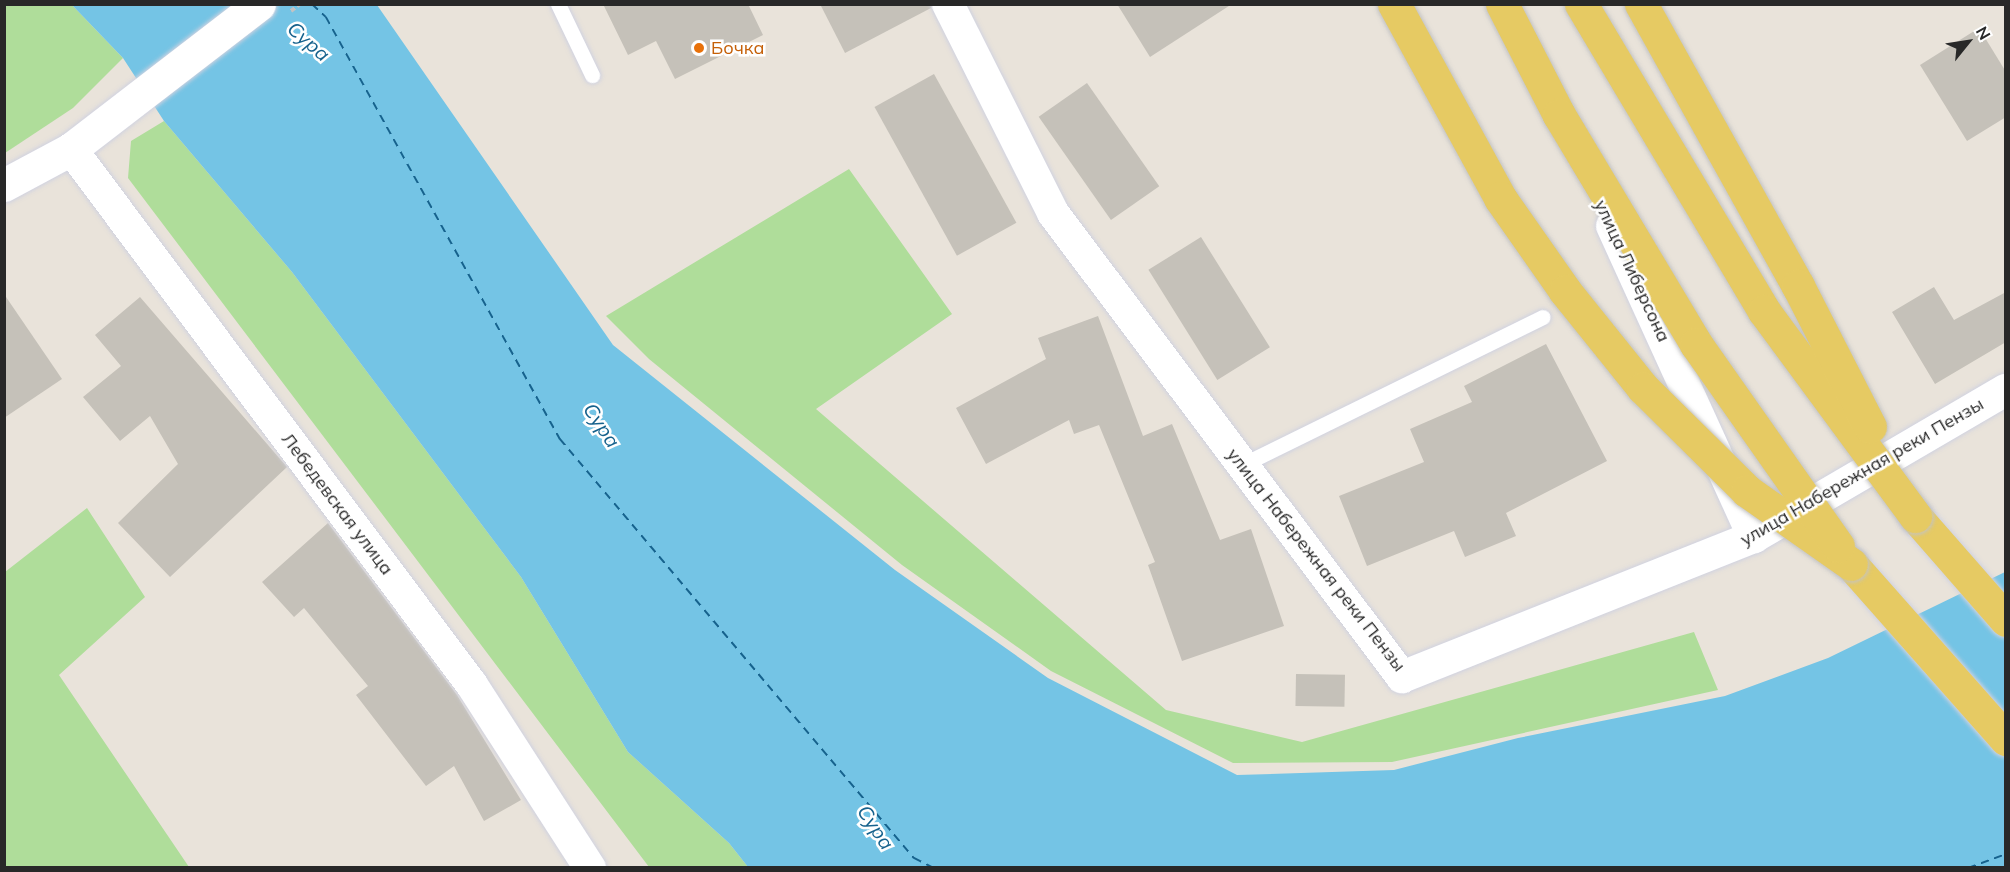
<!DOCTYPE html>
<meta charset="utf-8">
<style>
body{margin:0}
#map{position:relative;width:2010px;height:872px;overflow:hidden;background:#e9e3da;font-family:Mulish,sans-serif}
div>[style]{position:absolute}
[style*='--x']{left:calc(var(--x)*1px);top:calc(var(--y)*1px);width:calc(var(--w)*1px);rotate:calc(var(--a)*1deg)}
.green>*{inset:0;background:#afdd9a}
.water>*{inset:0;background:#74c4e5}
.ferry>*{height:1.5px;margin-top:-0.75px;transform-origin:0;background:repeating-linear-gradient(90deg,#16628d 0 8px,transparent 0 14px)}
.building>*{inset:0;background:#c5c1b9;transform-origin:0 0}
.path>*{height:4px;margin-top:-2px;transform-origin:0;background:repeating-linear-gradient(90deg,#c3c3c3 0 4.5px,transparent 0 7.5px)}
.roads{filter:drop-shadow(0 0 2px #d0d2e0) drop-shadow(0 0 2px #d0d2e0)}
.lane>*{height:15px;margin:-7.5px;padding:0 7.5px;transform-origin:7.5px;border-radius:7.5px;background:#fff}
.street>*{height:32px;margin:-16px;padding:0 16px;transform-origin:16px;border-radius:16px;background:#fff}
.secondary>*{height:33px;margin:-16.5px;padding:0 16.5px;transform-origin:16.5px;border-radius:16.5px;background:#fff}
.primary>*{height:33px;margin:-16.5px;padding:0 16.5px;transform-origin:16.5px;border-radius:16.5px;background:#e6ca63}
.bridges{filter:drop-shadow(0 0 2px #c3c3c3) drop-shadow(0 0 2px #c3c3c3)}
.primary-bridge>*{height:33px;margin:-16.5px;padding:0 16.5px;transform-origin:16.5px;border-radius:16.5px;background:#e6ca63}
.dots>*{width:16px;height:16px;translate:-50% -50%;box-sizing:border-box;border:3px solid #fff;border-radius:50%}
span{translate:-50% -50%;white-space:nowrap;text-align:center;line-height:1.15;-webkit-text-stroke:5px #fff;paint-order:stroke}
.food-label{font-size:18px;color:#c56008}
.left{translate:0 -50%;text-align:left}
.street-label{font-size:18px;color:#282828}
.water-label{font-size:20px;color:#16628d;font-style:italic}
.frame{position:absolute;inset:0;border:6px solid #282828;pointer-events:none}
.north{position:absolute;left:1938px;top:12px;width:60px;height:60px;-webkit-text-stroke:4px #fff;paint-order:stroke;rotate:60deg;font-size:16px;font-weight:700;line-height:24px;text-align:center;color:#282828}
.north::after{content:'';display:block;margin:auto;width:21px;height:27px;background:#282828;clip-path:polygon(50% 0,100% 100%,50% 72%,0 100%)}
</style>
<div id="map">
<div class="green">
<div style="clip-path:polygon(5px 5px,72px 5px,123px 58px,73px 108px,5px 153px)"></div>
<div style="clip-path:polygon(164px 121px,292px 272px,521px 577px,628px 752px,729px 843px,748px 867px,649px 867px,128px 178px,131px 141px)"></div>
<div style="clip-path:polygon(849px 169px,952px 314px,816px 409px,1166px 710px,1302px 742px,1694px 632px,1718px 690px,1392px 762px,1233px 763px,1051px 671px,902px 565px,649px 359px,606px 316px)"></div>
<div style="clip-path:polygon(87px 508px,145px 597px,59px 675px,189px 867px,5px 867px,5px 572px)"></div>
</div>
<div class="water">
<div style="clip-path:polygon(72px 5px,377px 5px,613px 345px,895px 570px,1048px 678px,1237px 775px,1394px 770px,1518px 738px,1725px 696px,1828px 658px,2005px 572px,2005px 867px,748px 867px,729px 843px,628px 752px,521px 577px,292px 272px,164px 121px,123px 58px)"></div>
</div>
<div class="ferry">
<div style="--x:312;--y:4;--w:19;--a:43"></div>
<div style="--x:326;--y:17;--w:483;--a:61"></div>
<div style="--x:560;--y:439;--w:549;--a:49.81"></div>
<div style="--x:914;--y:858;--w:22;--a:27"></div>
<div style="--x:1968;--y:868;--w:40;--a:-20.2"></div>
</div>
<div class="building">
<div style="clip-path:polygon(603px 4px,748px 4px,763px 35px,675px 79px,656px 41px,628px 55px)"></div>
<div style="clip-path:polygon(820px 4px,930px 4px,931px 8px,845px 53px)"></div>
<div style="clip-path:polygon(1117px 4px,1232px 4px,1150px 57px)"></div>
<div style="clip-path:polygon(1979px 28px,2006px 72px,2006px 117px,1967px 141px,1920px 65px)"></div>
<div style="left:934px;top:74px;width:170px;height:68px;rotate:61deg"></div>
<div style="left:1087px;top:83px;width:126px;height:59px;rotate:55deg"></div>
<div style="left:1201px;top:237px;width:130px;height:62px;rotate:58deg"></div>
<div style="clip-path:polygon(1934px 287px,1954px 320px,2006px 292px,2006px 342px,1935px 384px,1892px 312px)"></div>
<div style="clip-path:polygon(4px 294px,62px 379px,4px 418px)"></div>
<div style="clip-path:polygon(140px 297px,287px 467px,170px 577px,118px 523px,178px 464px,150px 416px,120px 441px,83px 397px,121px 366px,95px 335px)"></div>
<div style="clip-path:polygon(1098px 316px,1143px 436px,1172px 424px,1220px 540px,1251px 529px,1284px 626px,1182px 661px,1148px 565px,1155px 562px,1099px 425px,1074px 434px,1069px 420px,986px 464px,956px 408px,1046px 359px,1038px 338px)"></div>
<div style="clip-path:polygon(1546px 344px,1607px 461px,1506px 513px,1516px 536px,1465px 557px,1454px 531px,1367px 566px,1339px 496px,1424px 462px,1410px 429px,1472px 402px,1464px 386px)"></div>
<div style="clip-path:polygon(328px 523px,457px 695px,521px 800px,484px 821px,454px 766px,426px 786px,356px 695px,368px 686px,304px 608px,294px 617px,262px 582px)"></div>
<div style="left:1296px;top:674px;width:49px;height:32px;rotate:1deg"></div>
</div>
<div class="path">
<div style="--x:291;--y:11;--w:11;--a:-38"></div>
</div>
<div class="roads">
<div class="lane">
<div style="--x:558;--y:4;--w:79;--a:64.4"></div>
<div style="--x:1242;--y:465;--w:335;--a:-26.2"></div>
</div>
<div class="street">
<div style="--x:948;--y:4;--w:234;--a:63.3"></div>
<div style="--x:1053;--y:213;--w:581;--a:53.05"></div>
<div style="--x:1402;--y:677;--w:379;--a:-21.7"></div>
<div style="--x:1754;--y:537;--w:292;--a:-30.3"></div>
<div style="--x:71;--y:149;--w:669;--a:53.2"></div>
<div style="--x:472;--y:685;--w:218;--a:57.2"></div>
<div style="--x:1612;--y:226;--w:342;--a:65.5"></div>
</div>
<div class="secondary">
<div style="--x:4;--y:185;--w:76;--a:-28.2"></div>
<div style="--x:71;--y:149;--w:237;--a:-37.6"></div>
</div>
<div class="primary">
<div style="--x:1915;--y:516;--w:138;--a:48.8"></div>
<div style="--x:1851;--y:564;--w:234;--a:48.5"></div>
</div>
</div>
<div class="bridges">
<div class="primary-bridge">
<div style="--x:1394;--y:4;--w:221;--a:61.3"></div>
<div style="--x:1500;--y:198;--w:113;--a:55"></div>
<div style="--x:1565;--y:291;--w:124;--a:51.2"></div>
<div style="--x:1643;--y:388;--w:146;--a:44.7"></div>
<div style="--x:1747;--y:491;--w:127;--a:35.1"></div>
<div style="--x:1502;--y:4;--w:125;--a:62.8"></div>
<div style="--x:1559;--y:115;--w:267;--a:59.1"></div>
<div style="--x:1696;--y:344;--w:247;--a:54.9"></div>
<div style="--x:1581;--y:4;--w:357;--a:59.2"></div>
<div style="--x:1764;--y:311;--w:255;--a:53.6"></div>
<div style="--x:1641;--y:4;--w:323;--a:60.9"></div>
<div style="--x:1798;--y:286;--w:158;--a:62.9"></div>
</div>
</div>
<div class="dots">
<div style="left:699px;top:48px;background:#e8710a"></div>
</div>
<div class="food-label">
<span class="left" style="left:711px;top:48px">Бочка</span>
</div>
<div class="street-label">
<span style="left:1632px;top:271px;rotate:65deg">улица Либерсона</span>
<span style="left:1862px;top:472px;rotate:-30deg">улица Набережная реки Пензы</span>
<span style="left:337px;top:504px;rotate:53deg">Лебедевская улица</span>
<span style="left:1316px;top:560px;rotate:52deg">улица Набережная реки Пензы</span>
</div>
<div class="water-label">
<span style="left:309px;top:41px;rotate:41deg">Сура</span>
<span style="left:602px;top:425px;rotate:56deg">Сура</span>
<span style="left:876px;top:827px;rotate:56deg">Сура</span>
</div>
<div class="frame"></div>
<div class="north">N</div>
</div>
